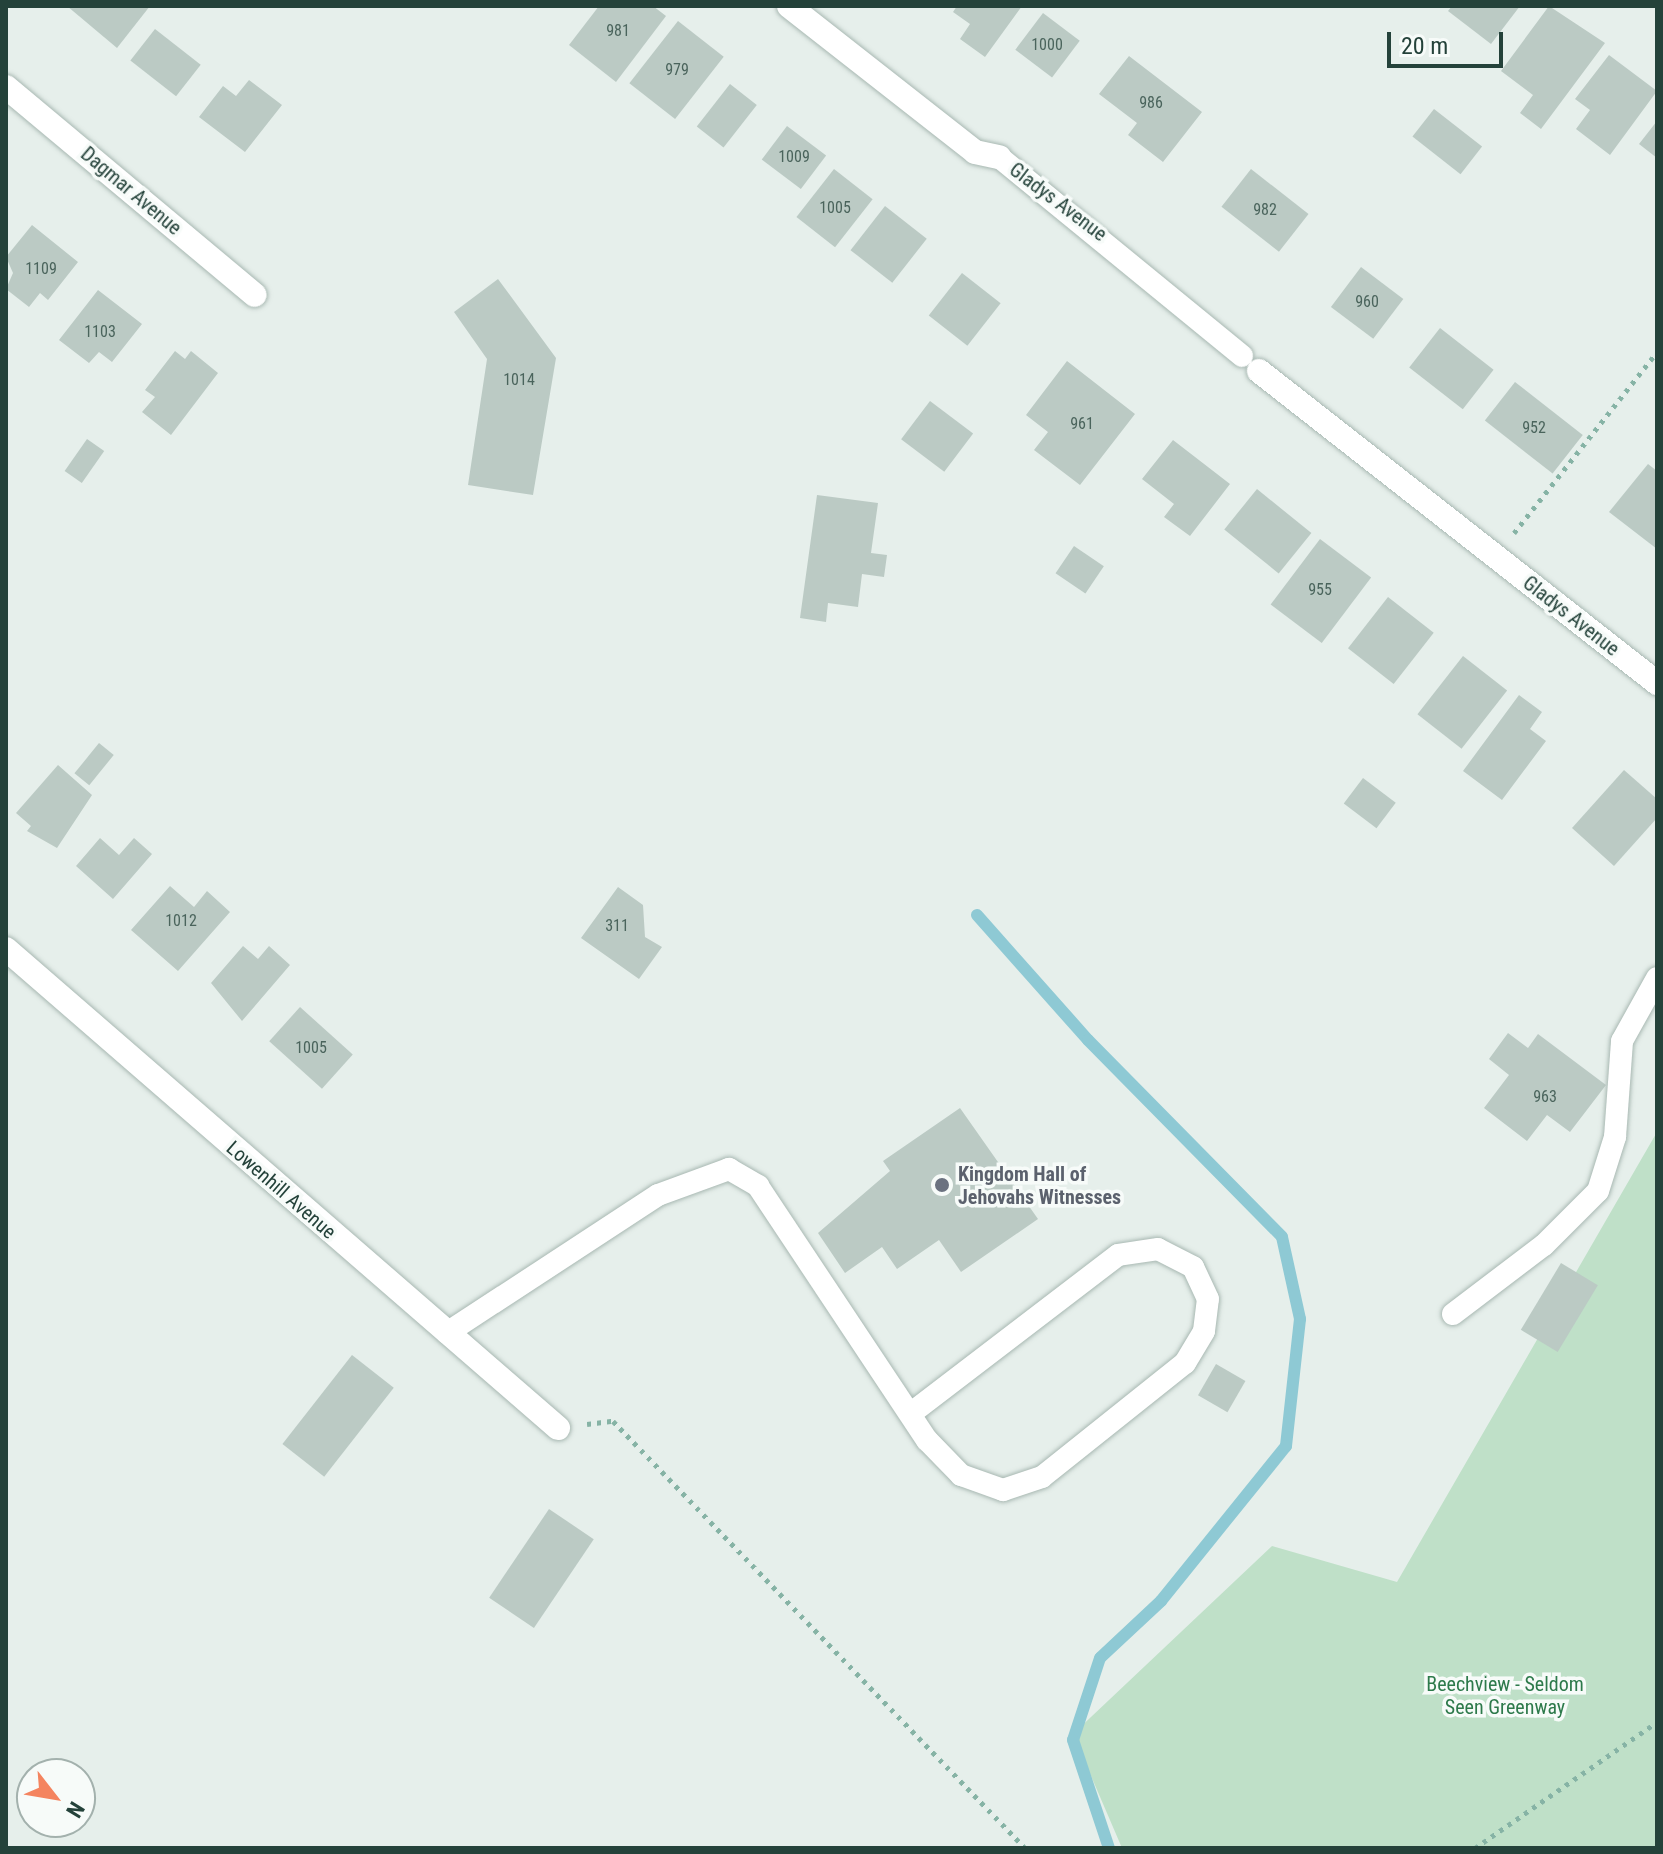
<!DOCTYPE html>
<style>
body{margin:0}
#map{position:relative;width:1663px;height:1854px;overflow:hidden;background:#e6efeb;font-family:"Roboto Condensed",sans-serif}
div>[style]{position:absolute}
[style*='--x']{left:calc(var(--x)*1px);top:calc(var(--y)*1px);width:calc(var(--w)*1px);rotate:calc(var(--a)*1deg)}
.green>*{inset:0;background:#bfe0c8}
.stream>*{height:12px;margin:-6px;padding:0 6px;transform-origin:6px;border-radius:6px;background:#8ec9d4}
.building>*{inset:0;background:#bbcac4;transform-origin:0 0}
.path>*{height:5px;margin-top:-2.5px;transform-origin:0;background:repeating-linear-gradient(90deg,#86b3a5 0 4px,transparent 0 10px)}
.roads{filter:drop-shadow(0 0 2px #a8b8b2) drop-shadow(0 0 2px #a8b8b2)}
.service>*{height:22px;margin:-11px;padding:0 11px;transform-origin:11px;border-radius:11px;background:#fff}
.minor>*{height:24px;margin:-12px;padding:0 12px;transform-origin:12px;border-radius:12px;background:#fff}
.dots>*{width:22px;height:22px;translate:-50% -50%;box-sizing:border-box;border:4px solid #f7fbf9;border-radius:50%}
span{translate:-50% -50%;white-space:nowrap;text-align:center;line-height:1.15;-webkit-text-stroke:7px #f7fbf9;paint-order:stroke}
.number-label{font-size:16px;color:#4a645c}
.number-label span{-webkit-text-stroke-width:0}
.street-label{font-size:20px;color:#24423a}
.worship-label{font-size:20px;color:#5b616d;font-weight:700}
.left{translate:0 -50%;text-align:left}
.park-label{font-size:20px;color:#2d7a4b}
.frame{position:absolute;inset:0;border:8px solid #24423a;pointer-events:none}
.north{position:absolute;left:16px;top:1758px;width:80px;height:80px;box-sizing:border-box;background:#f7fbf9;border:2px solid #a3b1ad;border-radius:50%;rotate:121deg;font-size:22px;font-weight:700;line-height:32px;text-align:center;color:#24423a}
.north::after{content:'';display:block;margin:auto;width:28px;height:36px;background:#f4845f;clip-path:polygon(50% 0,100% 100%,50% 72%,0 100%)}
.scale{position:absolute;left:1387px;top:32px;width:116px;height:36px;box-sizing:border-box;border:4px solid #24423a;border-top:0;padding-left:10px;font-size:24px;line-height:28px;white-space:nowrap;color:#24423a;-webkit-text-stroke:6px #f7fbf9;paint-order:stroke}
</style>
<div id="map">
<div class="green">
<div style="clip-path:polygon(1657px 1132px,1657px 1848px,1122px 1848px,1073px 1734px,1272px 1546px,1397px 1582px)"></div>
</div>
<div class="stream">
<div style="--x:977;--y:915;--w:167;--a:48.4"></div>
<div style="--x:1088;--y:1040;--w:276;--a:45.4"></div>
<div style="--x:1282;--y:1237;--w:84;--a:77.6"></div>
<div style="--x:1300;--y:1319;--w:128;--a:96.3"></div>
<div style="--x:1286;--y:1446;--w:199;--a:128.9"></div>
<div style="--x:1161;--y:1601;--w:83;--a:136.9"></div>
<div style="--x:1100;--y:1658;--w:86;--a:108.2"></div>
<div style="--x:1073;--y:1740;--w:114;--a:71.6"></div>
</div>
<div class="building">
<div style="clip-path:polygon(67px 6px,150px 6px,117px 48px)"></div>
<div style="clip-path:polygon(599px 6px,653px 6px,666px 16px,616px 82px,569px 45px)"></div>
<div style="clip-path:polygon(957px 6px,1022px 6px,985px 57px,960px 39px,970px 24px,953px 12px)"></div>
<div style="clip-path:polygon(1452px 6px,1520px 6px,1491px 44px,1448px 11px)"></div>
<div style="clip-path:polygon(1549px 6px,1605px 43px,1541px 129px,1520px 113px,1533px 95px,1501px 71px)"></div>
<div style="left:1043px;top:13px;width:46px;height:46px;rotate:37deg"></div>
<div style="left:678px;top:21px;width:58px;height:79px;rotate:38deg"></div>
<div style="left:155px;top:29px;width:58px;height:40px;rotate:38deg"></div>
<div style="clip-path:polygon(1609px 55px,1657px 91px,1610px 155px,1576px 129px,1590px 110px,1575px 99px)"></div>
<div style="clip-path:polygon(1129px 56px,1202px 112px,1163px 162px,1128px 135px,1137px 123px,1099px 94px)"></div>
<div style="clip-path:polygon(249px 80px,282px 105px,245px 152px,199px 117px,223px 86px,236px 96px)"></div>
<div style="left:730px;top:84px;width:34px;height:54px;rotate:38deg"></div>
<div style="left:1434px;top:109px;width:61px;height:35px;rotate:38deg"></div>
<div style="clip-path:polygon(1657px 121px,1657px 158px,1639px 144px)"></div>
<div style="left:787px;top:126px;width:49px;height:42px;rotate:37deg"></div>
<div style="left:834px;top:169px;width:49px;height:61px;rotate:38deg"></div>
<div style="left:1251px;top:169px;width:73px;height:48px;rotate:38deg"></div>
<div style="left:885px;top:206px;width:53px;height:56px;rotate:38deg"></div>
<div style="clip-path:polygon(32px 225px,78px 262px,48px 300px,40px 293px,29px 307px,6px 289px,13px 273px,6px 257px)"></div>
<div style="left:1361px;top:267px;width:53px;height:50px;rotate:37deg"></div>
<div style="left:962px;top:273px;width:49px;height:54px;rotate:38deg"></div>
<div style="clip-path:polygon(498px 279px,556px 358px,533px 495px,468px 485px,487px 359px,454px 312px)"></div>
<div style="clip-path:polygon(98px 290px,142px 324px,112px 362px,99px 352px,89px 363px,59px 340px)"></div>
<div style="left:1440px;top:328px;width:68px;height:50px;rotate:38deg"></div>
<div style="clip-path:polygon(175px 351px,185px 359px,191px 351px,218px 373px,171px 435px,142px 412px,155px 397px,145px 390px)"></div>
<div style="clip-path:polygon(1067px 361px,1135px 414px,1080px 485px,1034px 450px,1048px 432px,1026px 415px)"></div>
<div style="left:1515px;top:382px;width:86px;height:49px;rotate:38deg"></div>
<div style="left:930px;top:401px;width:54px;height:48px;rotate:37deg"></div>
<div style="left:87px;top:439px;width:21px;height:39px;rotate:35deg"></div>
<div style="clip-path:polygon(1173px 440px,1230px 484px,1190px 536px,1164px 517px,1174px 504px,1142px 479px)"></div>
<div style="clip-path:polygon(1648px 464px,1657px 471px,1657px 549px,1609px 512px)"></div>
<div style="left:1257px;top:489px;width:70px;height:52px;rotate:39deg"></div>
<div style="clip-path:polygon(817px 495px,878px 503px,871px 553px,887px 555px,884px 577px,862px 574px,858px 607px,828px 603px,826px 622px,800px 618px)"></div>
<div style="left:1320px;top:539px;width:64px;height:82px;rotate:37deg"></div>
<div style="left:1074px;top:546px;width:36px;height:33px;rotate:34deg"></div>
<div style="left:1388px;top:597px;width:58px;height:65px;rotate:38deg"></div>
<div style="left:1463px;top:656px;width:56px;height:74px;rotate:38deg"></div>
<div style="clip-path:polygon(1519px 695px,1542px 712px,1530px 729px,1546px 741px,1502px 800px,1463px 771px)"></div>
<div style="left:99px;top:743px;width:19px;height:39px;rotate:39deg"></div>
<div style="clip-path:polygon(58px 765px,92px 795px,57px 848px,27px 831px,31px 826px,16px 813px)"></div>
<div style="clip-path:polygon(1624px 770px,1657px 799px,1657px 818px,1614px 866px,1572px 828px)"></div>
<div style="left:1363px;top:778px;width:41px;height:32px;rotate:37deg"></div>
<div style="clip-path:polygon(100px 838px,119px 855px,134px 838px,152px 854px,113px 899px,76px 866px)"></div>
<div style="clip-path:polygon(170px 886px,194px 907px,207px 891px,230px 912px,178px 971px,131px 930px)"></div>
<div style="clip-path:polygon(618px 887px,643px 905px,645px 937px,662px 947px,639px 979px,581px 938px)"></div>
<div style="clip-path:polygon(243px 946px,258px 959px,269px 946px,290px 965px,242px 1021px,211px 983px)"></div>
<div style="left:300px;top:1007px;width:71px;height:46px;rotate:42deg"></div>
<div style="clip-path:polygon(1508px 1033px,1528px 1048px,1538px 1034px,1606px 1085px,1570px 1132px,1547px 1115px,1527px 1141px,1484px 1108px,1509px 1075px,1489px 1059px)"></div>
<div style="clip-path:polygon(960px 1108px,1038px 1219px,961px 1272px,939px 1240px,897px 1269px,882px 1247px,845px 1273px,818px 1233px,890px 1171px,883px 1161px)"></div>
<div style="left:1561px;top:1263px;width:43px;height:78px;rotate:31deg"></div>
<div style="left:352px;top:1355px;width:53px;height:113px;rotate:38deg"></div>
<div style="left:1216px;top:1364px;width:34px;height:36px;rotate:30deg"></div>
<div style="left:549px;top:1509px;width:54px;height:107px;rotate:34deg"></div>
</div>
<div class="path">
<div style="--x:1514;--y:533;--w:231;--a:-51.7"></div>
<div style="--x:587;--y:1424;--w:26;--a:-7"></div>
<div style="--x:613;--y:1421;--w:593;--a:46.02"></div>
<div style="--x:1475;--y:1848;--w:221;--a:-34.7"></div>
</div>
<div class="roads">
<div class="service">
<div style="--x:999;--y:157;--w:314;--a:39.3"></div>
<div style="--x:1453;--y:1314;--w:114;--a:-37.2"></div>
<div style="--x:1544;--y:1245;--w:76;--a:-45"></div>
<div style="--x:1598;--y:1191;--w:57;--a:-72.5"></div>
<div style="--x:1615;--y:1137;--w:96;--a:-85.8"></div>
<div style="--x:1622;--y:1041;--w:72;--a:-60.9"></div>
<div style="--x:447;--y:1333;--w:252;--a:-33.2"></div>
<div style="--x:658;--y:1195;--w:76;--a:-20.1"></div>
<div style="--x:729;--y:1169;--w:34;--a:30"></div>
<div style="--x:758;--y:1186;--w:305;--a:56.4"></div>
<div style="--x:927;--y:1440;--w:49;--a:45.8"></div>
<div style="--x:961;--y:1475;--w:45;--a:19.7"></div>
<div style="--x:1003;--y:1490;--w:41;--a:-18.4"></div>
<div style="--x:1042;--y:1477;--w:183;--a:-38.6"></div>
<div style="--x:1185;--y:1363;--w:37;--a:-59"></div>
<div style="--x:1204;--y:1331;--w:32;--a:-83"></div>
<div style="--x:1208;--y:1299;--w:35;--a:-115"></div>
<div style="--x:1193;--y:1267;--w:39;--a:-153"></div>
<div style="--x:1158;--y:1249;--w:40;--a:171.5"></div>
<div style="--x:1118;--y:1255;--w:258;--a:142.6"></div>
</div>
<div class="minor">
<div style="--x:789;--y:6;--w:236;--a:38.1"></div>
<div style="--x:975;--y:152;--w:25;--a:12"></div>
<div style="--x:6;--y:87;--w:324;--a:39.9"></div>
<div style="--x:1259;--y:371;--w:506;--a:38.09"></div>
<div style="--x:6;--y:949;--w:731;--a:40.95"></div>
</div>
</div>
<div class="dots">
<div style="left:942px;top:1185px;background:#6b7280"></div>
</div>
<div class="number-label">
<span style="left:618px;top:31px">981</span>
<span style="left:1047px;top:45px">1000</span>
<span style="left:677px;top:70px">979</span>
<span style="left:1151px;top:103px">986</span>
<span style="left:794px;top:157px">1009</span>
<span style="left:835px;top:208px">1005</span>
<span style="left:1265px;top:210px">982</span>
<span style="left:41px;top:269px">1109</span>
<span style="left:1367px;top:302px">960</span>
<span style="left:100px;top:332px">1103</span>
<span style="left:519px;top:380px">1014</span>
<span style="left:1082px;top:424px">961</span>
<span style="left:1534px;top:428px">952</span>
<span style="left:1320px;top:590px">955</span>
<span style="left:181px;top:921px">1012</span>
<span style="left:617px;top:926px">311</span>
<span style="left:311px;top:1048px">1005</span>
<span style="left:1545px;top:1097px">963</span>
</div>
<div class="street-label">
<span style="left:131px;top:191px;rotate:40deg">Dagmar Avenue</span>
<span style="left:1058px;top:202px;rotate:37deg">Gladys Avenue</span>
<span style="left:1571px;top:616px;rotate:38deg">Gladys Avenue</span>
<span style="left:281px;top:1190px;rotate:41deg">Lowenhill Avenue</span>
</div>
<div class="worship-label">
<span class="left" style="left:958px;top:1186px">Kingdom Hall of<br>Jehovahs Witnesses</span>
</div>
<div class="park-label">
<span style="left:1505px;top:1696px">Beechview - Seldom<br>Seen Greenway</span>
</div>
<div class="frame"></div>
<div class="north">N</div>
<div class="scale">20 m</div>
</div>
